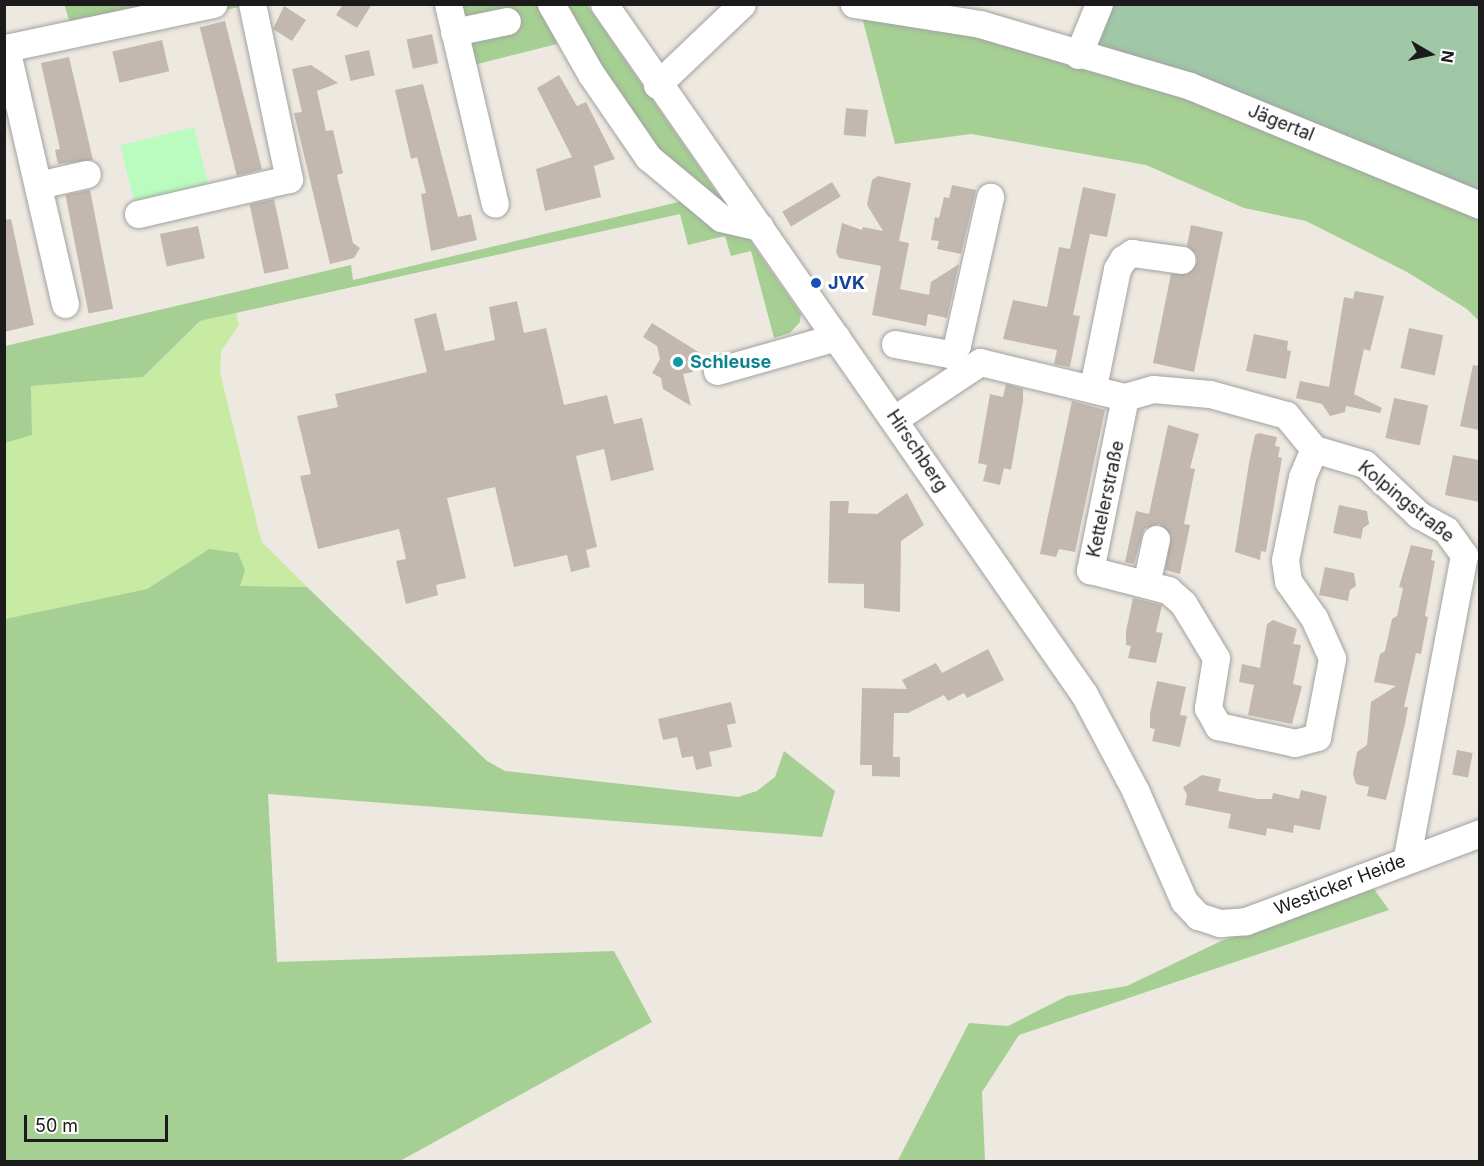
<!DOCTYPE html>
<meta charset="utf-8">
<style>
body{margin:0}
#map{position:relative;width:1484px;height:1166px;overflow:hidden;background:#eee9e0;font-family:Inter,sans-serif}
div>[style]{position:absolute}
[style*='--x']{left:calc(var(--x)*1px);top:calc(var(--y)*1px);width:calc(var(--w)*1px);rotate:calc(var(--a)*1deg)}
.grass>*{inset:0;background:#c7eba3}
.forest>*{inset:0;background:#a5cf93}
.cemetery>*{inset:0;background:#a0c7a6}
.park>*{inset:0;background:#bafbbf;transform-origin:0 0}
.building>*{inset:0;background:#c2b8b0;transform-origin:0 0}
.roads{filter:drop-shadow(0 0 2px #a2a2a2) drop-shadow(0 0 2px #a2a2a2)}
.minor>*{height:27px;margin:-13.5px;padding:0 13.5px;transform-origin:13.5px;border-radius:13.5px;background:#fff}
.dots>*{width:16px;height:16px;translate:-50% -50%;box-sizing:border-box;border:3px solid #fff;border-radius:50%}
span{translate:-50% -50%;white-space:nowrap;text-align:center;line-height:1.15;-webkit-text-stroke:6px #fff;paint-order:stroke}
.street-label{font-size:18px;color:#1b1b1b}
.transit-label{font-size:18px;color:#164399;font-weight:700}
.left{translate:0 -50%;text-align:left}
.culture-label{font-size:18px;color:#0d838f;font-weight:700}
.frame{position:absolute;inset:0;border:6px solid #1b1b1b;pointer-events:none}
.north{position:absolute;left:1400px;top:24px;width:60px;height:60px;-webkit-text-stroke:4px #fff;paint-order:stroke;rotate:99deg;font-size:16px;font-weight:700;line-height:24px;text-align:center;color:#1b1b1b}
.north::after{content:'';display:block;margin:auto;width:21px;height:27px;background:#1b1b1b;clip-path:polygon(50% 0,100% 100%,50% 72%,0 100%)}
.scale{position:absolute;left:24px;top:1115px;width:144px;height:27px;box-sizing:border-box;border:3px solid #1b1b1b;border-top:0;padding-left:8px;font-size:18px;line-height:21px;white-space:nowrap;color:#1b1b1b;-webkit-text-stroke:4px #fff;paint-order:stroke}
</style>
<div id="map">
<div class="grass">
<div style="clip-path:polygon(236px 313px,239px 325px,221px 351px,220px 372px,259px 532px,262px 542px,307px 587px,239px 586px,209px 549px,147px 589px,5px 619px,5px 443px,32px 435px,31px 386px,143px 377px,200px 321px)"></div>
</div>
<div class="forest">
<div style="clip-path:polygon(64px 4px,248px 5px,77px 44px)"></div>
<div style="clip-path:polygon(439px 5px,587px 5px,801px 314px,800px 322px,790px 333px,774px 338px,751px 251px,731px 256px,725px 236px,688px 245px,680px 214px,200px 321px,143px 377px,31px 386px,32px 435px,5px 443px,5px 346px,351px 265px,353px 280px,687px 200px,561px 43px,454px 70px)"></div>
<div style="clip-path:polygon(862px 17px,921px 21px,1017px 45px,1078px 68px,1205px 99px,1479px 213px,1479px 321px,1467px 309px,1407px 272px,1306px 221px,1244px 208px,1146px 165px,971px 134px,895px 144px)"></div>
<div style="clip-path:polygon(209px 549px,238px 553px,245px 570px,240px 586px,307px 587px,487px 761px,505px 771px,738px 797px,757px 791px,775px 777px,784px 751px,835px 791px,822px 837px,268px 794px,277px 962px,614px 951px,652px 1022px,400px 1161px,5px 1161px,5px 619px,147px 589px)"></div>
<div style="clip-path:polygon(1374px 889px,1389px 910px,1019px 1035px,982px 1092px,985px 1161px,897px 1162px,969px 1023px,1008px 1026px,1067px 996px,1127px 986px,1221px 941px)"></div>
</div>
<div class="cemetery">
<div style="clip-path:polygon(1110px 5px,1479px 5px,1479px 193px,1191px 74px,1092px 48px)"></div>
</div>
<div class="park">
<div style="left:194px;top:127px;width:65px;height:76px;rotate:76deg"></div>
</div>
<div class="building">
<div style="clip-path:polygon(343px 4px,372px 4px,357px 28px,336px 15px)"></div>
<div style="clip-path:polygon(284px 6px,306px 20px,292px 41px,273px 29px)"></div>
<div style="left:225px;top:21px;width:153px;height:26px;rotate:76deg"></div>
<div style="left:432px;top:34px;width:30px;height:26px;rotate:78deg"></div>
<div style="left:162px;top:40px;width:32px;height:51px;rotate:77deg"></div>
<div style="left:369px;top:50px;width:26px;height:25px;rotate:77deg"></div>
<div style="clip-path:polygon(69px 57px,93px 160px,58px 164px,55px 150px,60px 149px,41px 63px)"></div>
<div style="clip-path:polygon(311px 65px,338px 83px,317px 91px,326px 131px,333px 130px,343px 173px,337px 175px,353px 243px,360px 248px,354px 258px,330px 264px,294px 113px,302px 112px,292px 69px)"></div>
<div style="clip-path:polygon(559px 75px,577px 106px,586px 102px,615px 159px,594px 166px,601px 197px,545px 211px,536px 169px,572px 157px,537px 88px)"></div>
<div style="clip-path:polygon(423px 84px,458px 217px,471px 214px,477px 240px,431px 251px,421px 194px,426px 193px,417px 157px,411px 159px,395px 90px)"></div>
<div style="left:846px;top:108px;width:22px;height:27px;rotate:5deg"></div>
<div style="clip-path:polygon(878px 176px,911px 183px,899px 241px,909px 243px,900px 289px,929px 295px,931px 282px,959px 264px,947px 318px,928px 314px,926px 326px,872px 315px,881px 266px,839px 258px,836px 252px,842px 223px,862px 230px,863px 227px,883px 231px,867px 205px,872px 180px)"></div>
<div style="left:832px;top:182px;width:17px;height:58px;rotate:59deg"></div>
<div style="clip-path:polygon(952px 185px,976px 190px,961px 254px,937px 249px,939px 241px,931px 240px,935px 217px,939px 218px,944px 197px,949px 198px)"></div>
<div style="clip-path:polygon(1083px 187px,1116px 194px,1107px 237px,1090px 234px,1073px 315px,1080px 316px,1070px 367px,1054px 364px,1057px 350px,1003px 339px,1013px 300px,1047px 307px,1059px 247px,1070px 249px)"></div>
<div style="left:90px;top:190px;width:121px;height:25px;rotate:79deg"></div>
<div style="left:274px;top:199px;width:71px;height:25px;rotate:78deg"></div>
<div style="clip-path:polygon(11px 219px,34px 325px,4px 332px,4px 220px)"></div>
<div style="clip-path:polygon(1191px 225px,1223px 232px,1194px 372px,1153px 363px,1171px 274px,1188px 274px,1197px 263px,1196px 254px,1187px 246px)"></div>
<div style="left:198px;top:226px;width:33px;height:39px;rotate:78deg"></div>
<div style="clip-path:polygon(1355px 291px,1384px 296px,1370px 351px,1364px 349px,1354px 394px,1382px 408px,1380px 413px,1346px 406px,1345px 412px,1330px 416px,1322px 404px,1296px 398px,1300px 381px,1329px 387px,1344px 297px,1353px 299px)"></div>
<div style="clip-path:polygon(517px 301px,524px 333px,546px 328px,564px 405px,607px 395px,614px 424px,642px 418px,654px 470px,611px 481px,604px 449px,576px 456px,597px 547px,586px 550px,590px 567px,571px 572px,567px 555px,514px 567px,495px 487px,447px 498px,466px 578px,436px 585px,438px 595px,406px 604px,396px 561px,406px 559px,399px 529px,318px 549px,300px 476px,311px 474px,297px 416px,338px 407px,335px 394px,427px 372px,414px 319px,436px 313px,445px 351px,495px 340px,489px 307px)"></div>
<div style="clip-path:polygon(652px 323px,700px 353px,692px 366px,693px 372px,683px 374px,691px 406px,663px 389px,661px 378px,652px 373px,660px 359px,657px 346px,643px 337px)"></div>
<div style="left:1409px;top:328px;width:35px;height:41px;rotate:12deg"></div>
<div style="clip-path:polygon(1254px 334px,1288px 341px,1287px 350px,1291px 351px,1286px 379px,1246px 371px)"></div>
<div style="clip-path:polygon(1473px 365px,1479px 366px,1479px 430px,1460px 426px)"></div>
<div style="clip-path:polygon(1006px 384px,1023px 389px,1023px 401px,1011px 470px,1004px 468px,1000px 485px,983px 481px,987px 465px,978px 463px,990px 394px,1003px 397px)"></div>
<div style="left:1394px;top:398px;width:35px;height:41px;rotate:12deg"></div>
<div style="clip-path:polygon(1072px 401px,1105px 410px,1075px 552px,1059px 549px,1056px 557px,1040px 554px)"></div>
<div style="clip-path:polygon(1168px 425px,1199px 434px,1190px 468px,1195px 469px,1184px 524px,1190px 525px,1180px 574px,1165px 570px,1171px 535px,1159px 524px,1144px 529px,1134px 564px,1125px 562px,1136px 511px,1149px 514px)"></div>
<div style="clip-path:polygon(1259px 433px,1277px 437px,1275px 446px,1280px 447px,1278px 457px,1282px 458px,1266px 552px,1261px 551px,1260px 560px,1235px 552px,1249px 463px,1255px 435px)"></div>
<div style="clip-path:polygon(1453px 455px,1479px 460px,1479px 502px,1445px 495px)"></div>
<div style="clip-path:polygon(907px 493px,924px 525px,901px 541px,900px 612px,864px 608px,864px 584px,828px 583px,830px 501px,849px 501px,848px 513px,877px 514px)"></div>
<div style="clip-path:polygon(1339px 505px,1367px 511px,1369px 524px,1363px 528px,1361px 539px,1333px 533px)"></div>
<div style="clip-path:polygon(1411px 545px,1433px 550px,1431px 560px,1435px 561px,1425px 616px,1428px 617px,1421px 654px,1416px 653px,1404px 707px,1408px 707px,1405px 724px,1386px 800px,1367px 796px,1369px 787px,1356px 784px,1353px 774px,1357px 752px,1367px 745px,1371px 702px,1396px 686px,1374px 682px,1380px 654px,1385px 651px,1392px 619px,1397px 616px,1403px 588px,1399px 587px)"></div>
<div style="clip-path:polygon(1325px 567px,1354px 573px,1356px 586px,1350px 590px,1348px 601px,1319px 595px)"></div>
<div style="clip-path:polygon(1133px 598px,1162px 605px,1156px 632px,1163px 633px,1156px 663px,1128px 658px,1131px 646px,1126px 645px,1126px 631px)"></div>
<div style="clip-path:polygon(1273px 620px,1297px 629px,1293px 644px,1301px 645px,1293px 684px,1302px 686px,1292px 724px,1248px 715px,1254px 685px,1239px 682px,1242px 664px,1260px 668px,1267px 624px)"></div>
<div style="clip-path:polygon(988px 649px,1004px 680px,967px 698px,964px 693px,948px 701px,944px 695px,908px 713px,894px 713px,893px 757px,900px 757px,900px 777px,872px 776px,872px 765px,860px 765px,862px 688px,907px 689px,902px 680px,936px 663px,942px 673px)"></div>
<div style="clip-path:polygon(1157px 681px,1186px 687px,1180px 715px,1187px 716px,1180px 747px,1152px 741px,1155px 729px,1150px 728px,1150px 714px)"></div>
<div style="clip-path:polygon(731px 702px,736px 723px,727px 725px,732px 747px,709px 752px,712px 766px,696px 770px,693px 756px,682px 758px,677px 737px,663px 740px,658px 719px)"></div>
<div style="left:1457px;top:750px;width:16px;height:25px;rotate:11deg"></div>
<div style="clip-path:polygon(1202px 775px,1221px 779px,1218px 791px,1258px 799px,1272px 799px,1273px 793px,1299px 799px,1301px 790px,1327px 796px,1320px 830px,1294px 825px,1293px 833px,1267px 828px,1266px 836px,1228px 828px,1231px 814px,1185px 805px,1187px 795px,1183px 787px)"></div>
</div>
<div class="roads">
<div class="minor">
<div style="--x:448;--y:4;--w:205;--a:76.8"></div>
<div style="--x:551;--y:4;--w:81;--a:60.3"></div>
<div style="--x:591;--y:74;--w:101;--a:55.5"></div>
<div style="--x:648;--y:157;--w:95;--a:39.9"></div>
<div style="--x:721;--y:218;--w:40;--a:13"></div>
<div style="--x:604;--y:4;--w:841;--a:55.18"></div>
<div style="--x:1084;--y:694;--w:109;--a:62"></div>
<div style="--x:1135;--y:790;--w:121;--a:66.2"></div>
<div style="--x:1184;--y:901;--w:21;--a:47"></div>
<div style="--x:1198;--y:916;--w:23;--a:18"></div>
<div style="--x:1220;--y:923;--w:26;--a:-4"></div>
<div style="--x:1246;--y:921;--w:250;--a:-20.6"></div>
<div style="--x:854;--y:4;--w:128;--a:9"></div>
<div style="--x:980;--y:24;--w:219;--a:16.4"></div>
<div style="--x:1190;--y:86;--w:313;--a:22.3"></div>
<div style="--x:454;--y:32;--w:54;--a:-11.7"></div>
<div style="--x:1078;--y:55;--w:55;--a:-67.6"></div>
<div style="--x:657;--y:85;--w:117;--a:-43.6"></div>
<div style="--x:38;--y:185;--w:50;--a:-12.7"></div>
<div style="--x:138;--y:214;--w:155;--a:-13.1"></div>
<div style="--x:289;--y:179;--w:179;--a:-101.9"></div>
<div style="--x:65;--y:304;--w:263;--a:-103"></div>
<div style="--x:6;--y:48;--w:212;--a:-12"></div>
<div style="--x:895;--y:344;--w:55;--a:10.5"></div>
<div style="--x:949;--y:354;--w:12;--a:-48"></div>
<div style="--x:957;--y:345;--w:152;--a:-77.4"></div>
<div style="--x:717;--y:371;--w:124;--a:-15.9"></div>
<div style="--x:1093;--y:387;--w:120;--a:-78.5"></div>
<div style="--x:1117;--y:269;--w:12;--a:-59"></div>
<div style="--x:1123;--y:259;--w:11;--a:-34"></div>
<div style="--x:1132;--y:253;--w:50;--a:8"></div>
<div style="--x:1125;--y:397;--w:177;--a:101.4"></div>
<div style="--x:1090;--y:570;--w:81;--a:14.4"></div>
<div style="--x:1168;--y:590;--w:20;--a:41"></div>
<div style="--x:1183;--y:603;--w:64;--a:59"></div>
<div style="--x:1216;--y:658;--w:51;--a:99.1"></div>
<div style="--x:1208;--y:708;--w:21;--a:61"></div>
<div style="--x:1218;--y:726;--w:79;--a:12.4"></div>
<div style="--x:1295;--y:743;--w:23;--a:-15"></div>
<div style="--x:1317;--y:737;--w:80;--a:-79.2"></div>
<div style="--x:1332;--y:658;--w:44;--a:-114.2"></div>
<div style="--x:1314;--y:618;--w:45;--a:-125.1"></div>
<div style="--x:1288;--y:581;--w:21;--a:-98"></div>
<div style="--x:1285;--y:560;--w:85;--a:-78.4"></div>
<div style="--x:1302;--y:477;--w:30;--a:-67"></div>
<div style="--x:896;--y:418;--w:101;--a:-33.7"></div>
<div style="--x:980;--y:362;--w:149;--a:13.6"></div>
<div style="--x:1125;--y:397;--w:29;--a:-16"></div>
<div style="--x:1153;--y:389;--w:57;--a:5"></div>
<div style="--x:1210;--y:394;--w:79;--a:15.4"></div>
<div style="--x:1286;--y:415;--w:44;--a:50.5"></div>
<div style="--x:1314;--y:449;--w:53;--a:16.4"></div>
<div style="--x:1365;--y:464;--w:74;--a:43.4"></div>
<div style="--x:1419;--y:515;--w:31;--a:29"></div>
<div style="--x:1446;--y:530;--w:31;--a:54"></div>
<div style="--x:1464;--y:555;--w:308;--a:100.7"></div>
<div style="--x:1146;--y:584;--w:46;--a:-77.5"></div>
</div>
</div>
<div class="dots">
<div style="left:816px;top:283px;background:#1a4fb4"></div>
<div style="left:678px;top:362px;background:#0f9aa8"></div>
</div>
<div class="street-label">
<span style="left:1281px;top:123px;rotate:22deg">Jägertal</span>
<span style="left:917px;top:451px;rotate:56deg">Hirschberg</span>
<span style="left:1106px;top:499px;rotate:-78deg">Kettelerstraße</span>
<span style="left:1406px;top:502px;rotate:39deg">Kolpingstraße</span>
<span style="left:1340px;top:885px;rotate:-21deg">Westicker Heide</span>
</div>
<div class="transit-label">
<span class="left" style="left:828px;top:283px">JVK</span>
</div>
<div class="culture-label">
<span class="left" style="left:690px;top:362px">Schleuse</span>
</div>
<div class="frame"></div>
<div class="north">N</div>
<div class="scale">50 m</div>
</div>
